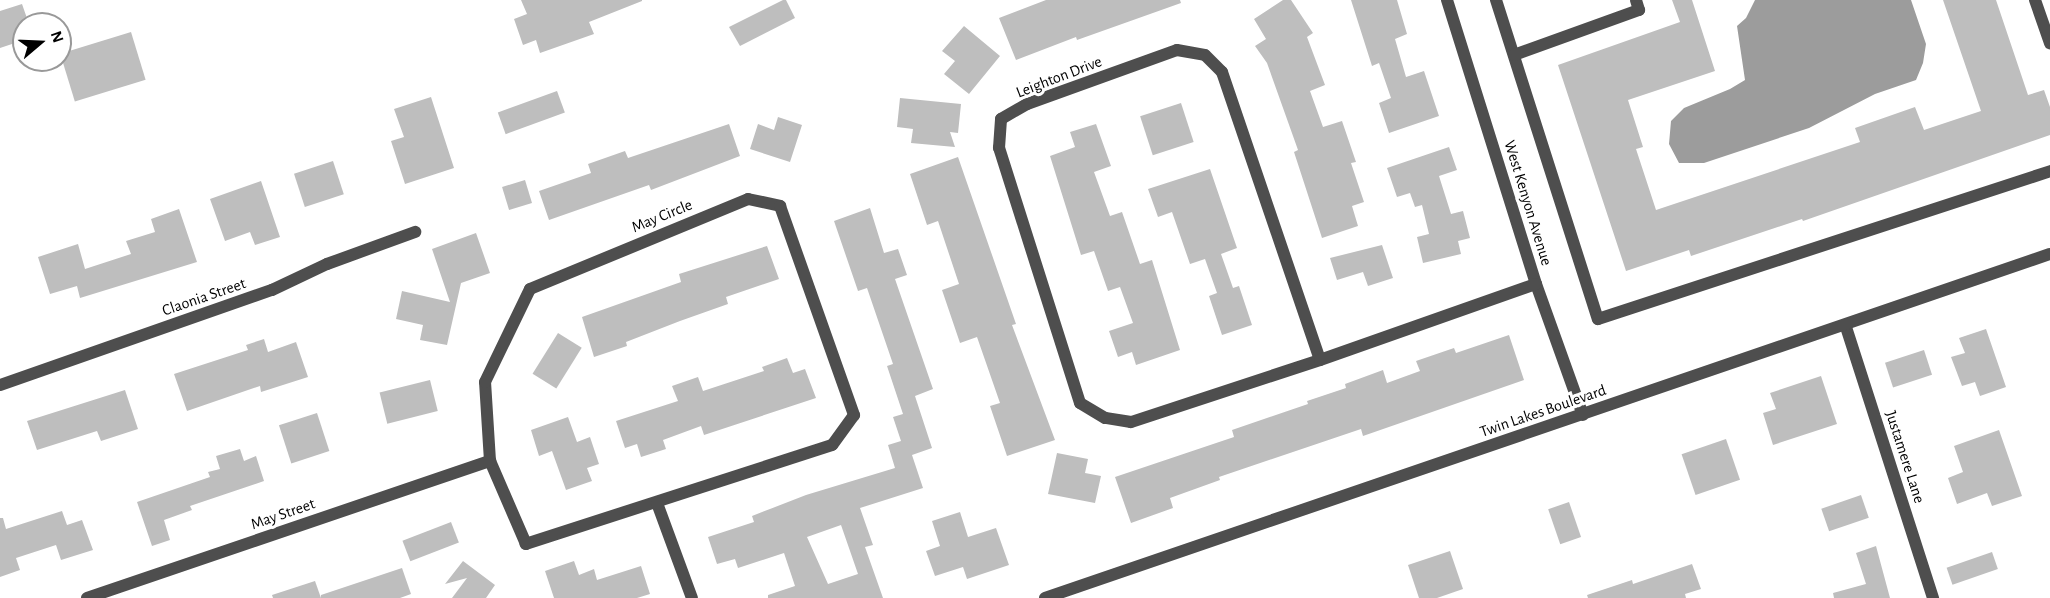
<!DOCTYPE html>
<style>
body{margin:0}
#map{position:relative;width:2050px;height:598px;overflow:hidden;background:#fff;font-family:"Alegreya Sans",sans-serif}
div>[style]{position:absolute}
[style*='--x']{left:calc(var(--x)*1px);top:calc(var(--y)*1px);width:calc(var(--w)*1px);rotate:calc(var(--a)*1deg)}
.water>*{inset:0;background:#9c9c9c}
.building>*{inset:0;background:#bebebe;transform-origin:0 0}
.minor>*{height:12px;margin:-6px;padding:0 6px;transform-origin:6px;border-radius:6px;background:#4e4e4e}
span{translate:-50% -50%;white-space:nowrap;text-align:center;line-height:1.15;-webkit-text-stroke:6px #fff;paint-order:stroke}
.street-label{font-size:16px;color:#000}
.north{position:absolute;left:12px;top:12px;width:60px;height:60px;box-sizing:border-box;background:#fff;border:2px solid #999;border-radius:50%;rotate:71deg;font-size:16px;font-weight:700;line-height:24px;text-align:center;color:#000}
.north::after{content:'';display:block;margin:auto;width:21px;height:27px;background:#000;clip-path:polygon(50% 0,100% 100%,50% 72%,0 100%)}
</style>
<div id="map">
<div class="water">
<div style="clip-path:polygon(1755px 0,1911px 0,1926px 44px,1923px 63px,1916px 80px,1875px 94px,1809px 128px,1704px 163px,1679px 163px,1669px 144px,1671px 121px,1684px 108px,1730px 89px,1745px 80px,1737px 26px,1746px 18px)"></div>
</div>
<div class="building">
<div style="clip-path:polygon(521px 0,642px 0,642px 1px,589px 22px,594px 34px,540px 53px,536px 40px,523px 45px,514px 19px,527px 14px)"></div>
<div style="clip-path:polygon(783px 0,786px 0,795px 18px,740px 46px,729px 27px)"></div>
<div style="clip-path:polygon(1046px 0,1180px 0,1181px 3px,1077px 40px,1076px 37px,1016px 60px,999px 18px)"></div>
<div style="clip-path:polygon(1283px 0,1291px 0,1313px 33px,1307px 37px,1325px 85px,1310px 91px,1323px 127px,1342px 121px,1356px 162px,1351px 163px,1364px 202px,1352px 206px,1358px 226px,1322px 238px,1294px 152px,1298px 150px,1267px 63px,1255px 46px,1266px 39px,1254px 19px)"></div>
<div style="clip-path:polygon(1351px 0,1397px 0,1407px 34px,1395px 39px,1406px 77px,1424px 71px,1439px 116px,1389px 133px,1379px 103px,1391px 98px,1379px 63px,1372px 66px)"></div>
<div style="clip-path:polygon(1672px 0,1692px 0,1715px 71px,1628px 100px,1643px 147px,1636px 149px,1656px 210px,1860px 142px,1855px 128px,1915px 107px,1924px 130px,1981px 111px,1943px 0,1996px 0,2028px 95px,2044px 90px,2050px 107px,2050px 135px,1803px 221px,1802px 219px,1691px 256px,1689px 250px,1626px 271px,1558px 65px,1680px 22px)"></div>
<div style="clip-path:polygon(22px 4px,29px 24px,24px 24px,24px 40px,0 48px,0 11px)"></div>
<div style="clip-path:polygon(964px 26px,1000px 56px,969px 94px,944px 74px,955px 61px,942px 51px)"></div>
<div style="left:131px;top:32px;width:50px;height:74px;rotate:73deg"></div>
<div style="left:557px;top:91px;width:23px;height:63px;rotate:70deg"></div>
<div style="clip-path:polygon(431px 97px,454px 168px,405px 184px,391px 141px,404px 137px,394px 109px)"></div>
<div style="clip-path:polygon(900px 98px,961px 104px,958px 133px,950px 132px,955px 147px,911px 143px,913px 129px,897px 127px)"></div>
<div style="left:1181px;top:103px;width:41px;height:43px;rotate:72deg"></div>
<div style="clip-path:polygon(778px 117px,802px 125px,790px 162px,750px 149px,758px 124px,774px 130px)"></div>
<div style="clip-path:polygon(729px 124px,740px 156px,651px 190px,649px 185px,549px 220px,539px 191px,591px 173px,588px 164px,625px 151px,628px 158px)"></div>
<div style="clip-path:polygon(1096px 124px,1111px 166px,1094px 172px,1110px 216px,1122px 212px,1140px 264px,1152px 260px,1180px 350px,1136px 365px,1132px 352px,1118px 357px,1109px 331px,1133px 323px,1120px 287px,1108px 291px,1094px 251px,1081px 255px,1050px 156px,1075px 147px,1070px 132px)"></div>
<div style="clip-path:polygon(1449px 147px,1457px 170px,1439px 176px,1451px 214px,1463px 211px,1470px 238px,1458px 241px,1461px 254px,1423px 263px,1417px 237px,1429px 234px,1422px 205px,1415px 207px,1410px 193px,1397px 197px,1387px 168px)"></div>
<div style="clip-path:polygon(958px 157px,1016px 324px,1012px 325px,1055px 440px,1007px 456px,990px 406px,1000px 403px,977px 337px,960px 343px,942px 290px,959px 284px,938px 221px,927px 225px,910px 174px)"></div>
<div style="left:333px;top:161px;width:35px;height:41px;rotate:72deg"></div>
<div style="clip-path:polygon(1210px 169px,1237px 248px,1221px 254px,1233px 288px,1239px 286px,1252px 325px,1222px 335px,1209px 296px,1217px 293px,1205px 259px,1190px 264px,1172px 212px,1158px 217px,1148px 189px)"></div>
<div style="left:525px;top:180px;width:24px;height:24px;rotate:73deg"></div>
<div style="clip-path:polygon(261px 181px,280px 237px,255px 245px,250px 232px,225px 241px,210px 199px)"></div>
<div style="clip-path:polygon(evenodd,870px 208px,884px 253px,898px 249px,907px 275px,895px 279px,933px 389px,915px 396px,932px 448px,912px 455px,923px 488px,860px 508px,873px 545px,865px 547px,883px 598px,768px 598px,768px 595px,795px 586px,784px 553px,738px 568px,735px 559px,717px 564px,708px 537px,754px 522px,752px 516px,806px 495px,895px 468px,888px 445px,901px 441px,893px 417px,903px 414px,887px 366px,893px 364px,867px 288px,858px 291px,834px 221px,870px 208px,841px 525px,858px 574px,828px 584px,807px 537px,841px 525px)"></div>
<div style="clip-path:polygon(179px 209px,197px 262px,80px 298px,77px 286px,50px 294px,38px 257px,78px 244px,85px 269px,131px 254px,126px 241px,155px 232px,151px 219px)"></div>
<div style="clip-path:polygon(476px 233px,490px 273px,461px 283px,447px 345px,420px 340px,423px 325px,396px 319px,402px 291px,450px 302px,432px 249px)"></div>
<div style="clip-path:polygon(1382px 245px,1393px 278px,1368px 286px,1363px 272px,1337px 280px,1330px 258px)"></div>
<div style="clip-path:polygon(767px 246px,779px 279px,726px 297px,728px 304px,680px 321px,626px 342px,627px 346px,594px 357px,582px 317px,681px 282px,679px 274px)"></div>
<div style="clip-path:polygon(1986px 329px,2006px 387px,1980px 396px,1975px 382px,1962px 386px,1951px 357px,1965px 353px,1959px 338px)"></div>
<div style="left:558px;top:333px;width:28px;height:48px;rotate:32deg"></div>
<div style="clip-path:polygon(1509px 335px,1524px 380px,1363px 436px,1361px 429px,1219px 477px,1220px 480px,1170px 498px,1173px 508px,1131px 523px,1115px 477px,1234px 437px,1232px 430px,1308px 404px,1307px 401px,1346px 388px,1345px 384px,1383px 370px,1387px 383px,1420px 371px,1416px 361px,1454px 348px,1456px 353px)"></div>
<div style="clip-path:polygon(264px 339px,268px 352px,296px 342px,308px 377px,261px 392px,260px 386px,187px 411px,174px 374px,248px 350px,246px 345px)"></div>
<div style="left:1924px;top:350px;width:26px;height:41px;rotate:72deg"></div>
<div style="clip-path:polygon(787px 358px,793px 373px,805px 369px,816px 398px,704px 435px,701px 426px,663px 440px,666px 449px,641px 457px,637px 444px,625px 448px,616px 421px,678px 401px,672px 386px,698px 377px,703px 391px,764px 371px,762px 367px)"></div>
<div style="clip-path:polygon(1821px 376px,1837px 424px,1773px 445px,1763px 413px,1776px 409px,1770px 393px)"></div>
<div style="left:430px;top:380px;width:32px;height:52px;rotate:76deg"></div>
<div style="clip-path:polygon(125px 390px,138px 429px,101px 441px,97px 431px,37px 450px,27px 421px)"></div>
<div style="left:317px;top:413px;width:40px;height:40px;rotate:72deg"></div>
<div style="clip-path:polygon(568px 417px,577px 442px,590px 437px,599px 464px,587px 468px,592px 481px,566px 490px,552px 451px,539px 456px,531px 430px)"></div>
<div style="clip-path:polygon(1999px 430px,2022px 496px,1992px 506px,1987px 493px,1957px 504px,1948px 478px,1963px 472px,1954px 446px)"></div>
<div style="left:1726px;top:439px;width:43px;height:47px;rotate:71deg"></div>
<div style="clip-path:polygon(240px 449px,244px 461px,256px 456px,264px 481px,190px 506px,192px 510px,164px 520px,170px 540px,152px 546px,137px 502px,210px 477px,208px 472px,220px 469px,216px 456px)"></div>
<div style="clip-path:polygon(1057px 453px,1088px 459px,1085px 473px,1101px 476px,1095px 503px,1048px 494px)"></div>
<div style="left:1861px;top:495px;width:24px;height:42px;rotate:71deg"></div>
<div style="left:1569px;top:502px;width:37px;height:22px;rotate:71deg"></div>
<div style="clip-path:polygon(62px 511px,67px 525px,82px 520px,93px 550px,61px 560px,56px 545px,16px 558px,20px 570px,0 577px,0 518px,3px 518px,6px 529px)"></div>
<div style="clip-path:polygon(960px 512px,968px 537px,996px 528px,1009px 565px,967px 579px,963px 567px,935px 576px,926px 551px,940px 546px,932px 521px)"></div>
<div style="left:451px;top:522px;width:22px;height:52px;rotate:69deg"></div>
<div style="clip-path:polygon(1876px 546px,1890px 598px,1834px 598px,1833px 593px,1866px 584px,1856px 553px)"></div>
<div style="clip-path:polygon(1450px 551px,1463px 589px,1437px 598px,1419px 598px,1408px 565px)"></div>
<div style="left:1992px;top:552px;width:18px;height:48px;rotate:71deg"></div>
<div style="clip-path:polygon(463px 561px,495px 585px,486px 598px,452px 598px,467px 578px,445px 584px)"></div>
<div style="clip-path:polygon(574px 561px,579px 575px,594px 569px,597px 580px,641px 566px,650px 594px,637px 598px,554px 598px,545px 571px)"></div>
<div style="clip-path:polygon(1692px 564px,1701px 589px,1685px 594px,1686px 598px,1588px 598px,1587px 595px,1632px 580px,1633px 584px)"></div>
<div style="clip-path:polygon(402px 568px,411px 594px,400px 598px,321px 598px,321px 595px)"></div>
<div style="clip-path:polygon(315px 581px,321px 598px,273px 598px,272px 595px)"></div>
</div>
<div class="minor">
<div style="--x:1447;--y:0;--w:298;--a:72.6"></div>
<div style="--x:1536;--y:284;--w:139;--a:70.3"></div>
<div style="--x:1496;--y:0;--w:335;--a:72.3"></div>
<div style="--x:1598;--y:319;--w:476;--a:-18.1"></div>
<div style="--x:2035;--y:0;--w:46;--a:70.8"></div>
<div style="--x:1177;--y:50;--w:28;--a:10"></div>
<div style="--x:1205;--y:55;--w:24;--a:45"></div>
<div style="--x:1222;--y:72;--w:304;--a:71.2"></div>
<div style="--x:1320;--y:360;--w:199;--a:161.8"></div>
<div style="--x:1131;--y:422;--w:26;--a:-171"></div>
<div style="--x:1105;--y:418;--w:29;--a:-149"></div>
<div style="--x:1080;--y:403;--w:268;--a:-107.6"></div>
<div style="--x:999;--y:148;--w:29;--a:-86"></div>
<div style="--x:1001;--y:119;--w:30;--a:-30"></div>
<div style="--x:1027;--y:104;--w:159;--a:-19.8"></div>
<div style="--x:1514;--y:55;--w:133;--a:-19.8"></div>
<div style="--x:1639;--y:10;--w:10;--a:-107"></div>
<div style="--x:748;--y:199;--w:33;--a:12"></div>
<div style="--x:780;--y:206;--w:222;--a:70.5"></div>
<div style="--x:854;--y:415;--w:37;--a:126"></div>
<div style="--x:832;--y:445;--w:322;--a:162.1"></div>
<div style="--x:526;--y:544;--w:90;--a:-113.4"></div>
<div style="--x:490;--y:461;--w:79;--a:-93.6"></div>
<div style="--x:485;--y:382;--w:103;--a:-64.2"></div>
<div style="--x:530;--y:289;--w:236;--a:-22.4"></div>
<div style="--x:1846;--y:327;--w:285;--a:72.2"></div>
<div style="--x:1320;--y:360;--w:229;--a:-19.4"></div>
<div style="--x:0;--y:385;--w:288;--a:-19.3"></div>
<div style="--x:272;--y:290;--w:61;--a:-25.3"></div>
<div style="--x:327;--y:264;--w:94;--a:-20"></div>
<div style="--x:657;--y:503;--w:101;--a:69.8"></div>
<div style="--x:87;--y:598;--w:426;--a:-18.8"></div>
<div style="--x:1045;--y:598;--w:1062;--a:-18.9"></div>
</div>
<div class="street-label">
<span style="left:1059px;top:77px;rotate:-21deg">Leighton Drive</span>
<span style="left:1528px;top:203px;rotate:73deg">West Kenyon Avenue</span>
<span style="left:662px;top:216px;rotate:-22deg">May Circle</span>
<span style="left:204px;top:297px;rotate:-19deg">Claonia Street</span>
<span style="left:1543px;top:411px;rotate:-19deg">Twin Lakes Boulevard</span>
<span style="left:1905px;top:457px;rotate:72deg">Justamere Lane</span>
<span style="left:283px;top:514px;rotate:-19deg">May Street</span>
</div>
<div class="north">N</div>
</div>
